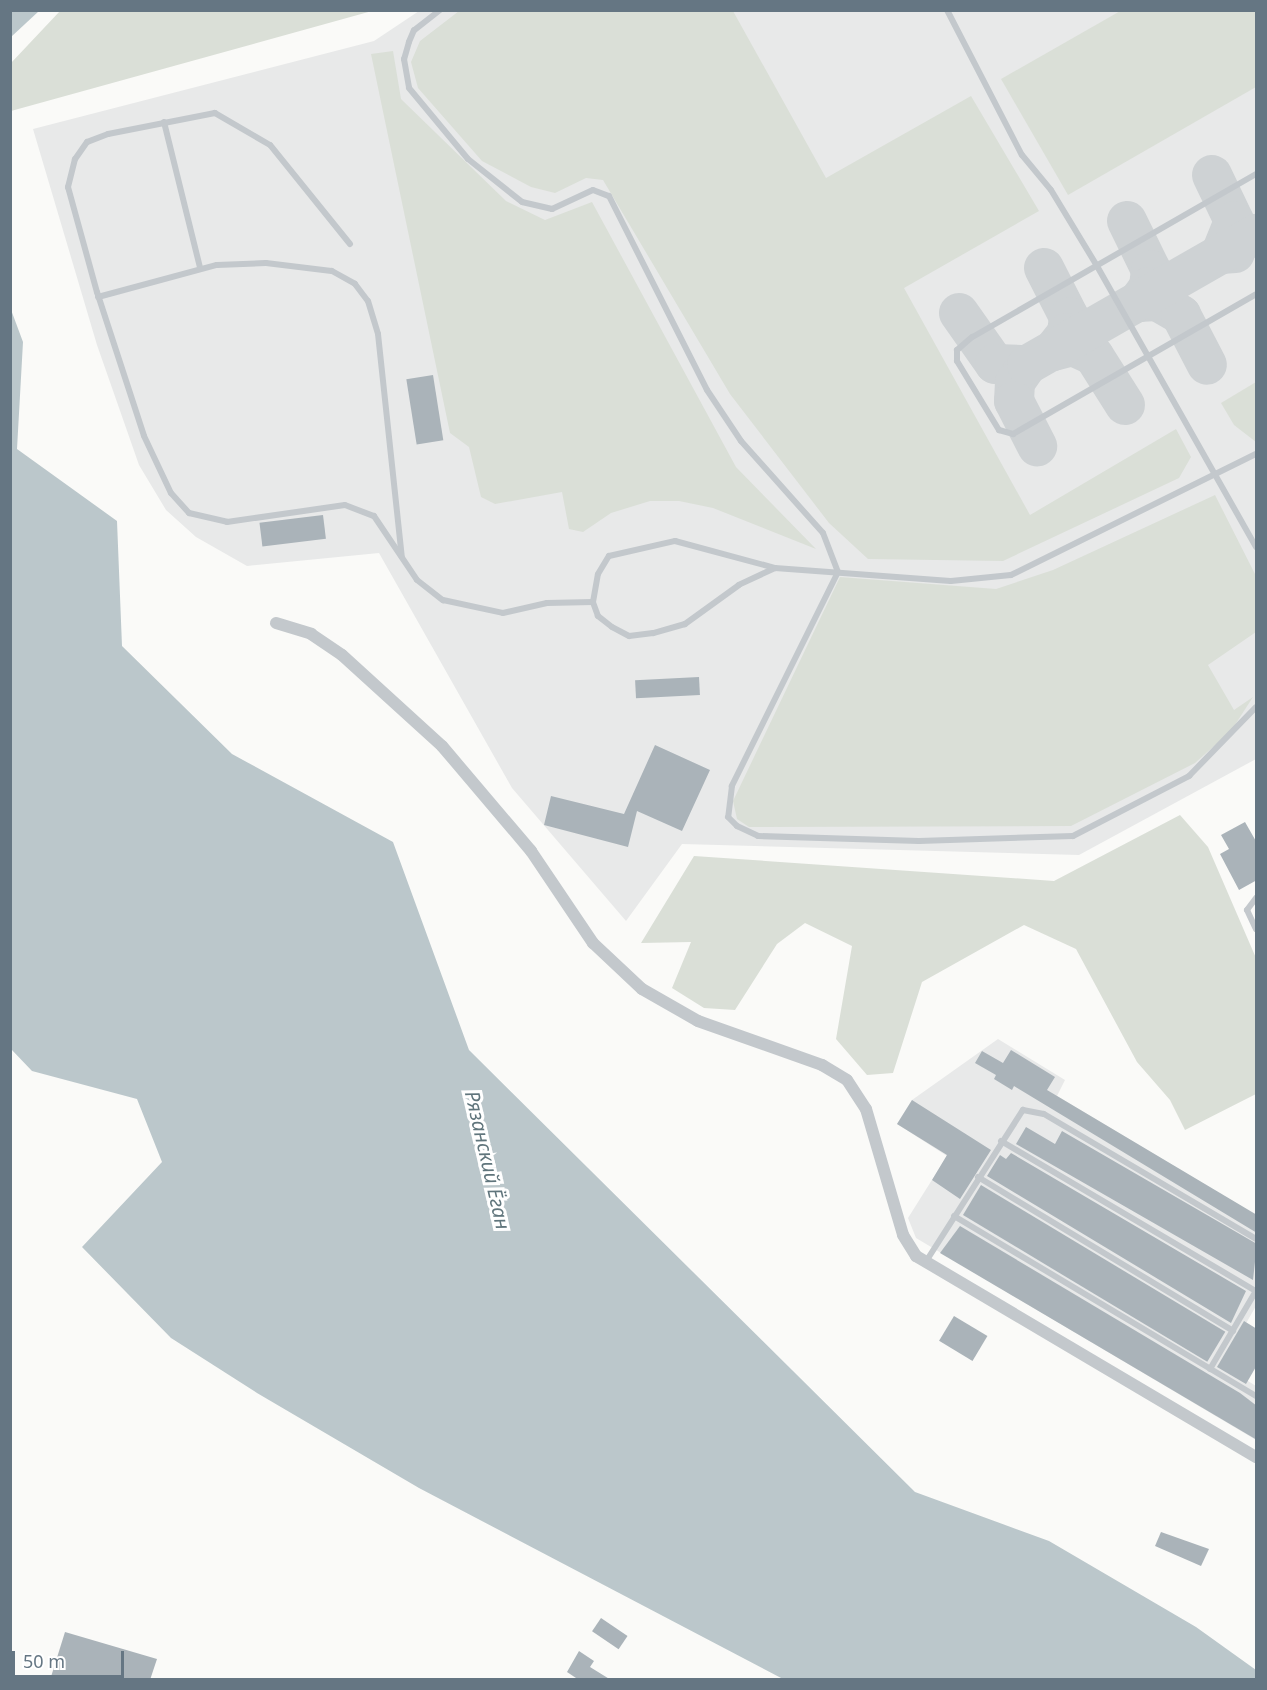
<!DOCTYPE html>
<meta charset="utf-8">
<style>
body{margin:0}
#map{position:relative;width:1267px;height:1690px;overflow:hidden;background:#fafaf8;font-family:"Noto Sans",sans-serif}
div>[style]{position:absolute}
[style*='--x']{left:calc(var(--x)*1px);top:calc(var(--y)*1px);width:calc(var(--w)*1px);rotate:calc(var(--a)*1deg)}
.built>*{inset:0;background:#e8e9e9}
.green>*{inset:0;background:#dadfd7}
.water>*{inset:0;background:#bbc7cb}
.taxiway>*{height:40px;margin:-20px;padding:0 20px;transform-origin:20px;border-radius:20px;background:#ced2d4}
.building>*{inset:0;background:#aab3b9;transform-origin:0 0}
.service>*{height:6px;margin:-3px;padding:0 3px;transform-origin:3px;border-radius:3px;background:#c3c8cc}
.minor>*{height:12px;margin:-6px;padding:0 6px;transform-origin:6px;border-radius:6px;background:#c3c8cc}
span{translate:-50% -50%;white-space:nowrap;text-align:center;line-height:1.15;-webkit-text-stroke:6px #fff;paint-order:stroke}
.water-label{font-size:20px;color:#60757c;font-style:italic}
.frame{position:absolute;inset:0;border:12px solid #657683;pointer-events:none}
.scale{position:absolute;left:12px;top:1651px;width:112px;height:27px;box-sizing:border-box;border:3px solid #657683;border-top:0;padding-left:8px;font-size:18px;line-height:21px;white-space:nowrap;color:#657683;-webkit-text-stroke:4px #fff;paint-order:stroke}
</style>
<div id="map">
<div class="built">
<div style="clip-path:polygon(419px 11px,1256px 11px,1256px 759px,1079px 855px,682px 844px,626px 921px,512px 788px,379px 553px,247px 566px,196px 537px,166px 510px,139px 465px,97px 345px,33px 129px,374px 41px)"></div>
<div style="clip-path:polygon(998px 1039px,1065px 1080px,1057px 1096px,1256px 1215px,1256px 1306px,1222px 1365px,1256px 1386px,1256px 1440px,916px 1238px,908px 1218px,947px 1156px,897px 1124px,912px 1100px)"></div>
</div>
<div class="green">
<div style="clip-path:polygon(1122px 10px,1256px 11px,1256px 87px,1068px 195px,1001px 79px)"></div>
<div style="clip-path:polygon(60px 11px,60px 10px,372px 11px,11px 111px,11px 63px)"></div>
<div style="clip-path:polygon(459px 11px,733px 11px,826px 178px,971px 96px,1039px 211px,904px 288px,1030px 515px,1176px 429px,1191px 457px,1179px 478px,1003px 561px,868px 559px,829px 523px,730px 394px,603px 180px,586px 178px,555px 193px,531px 187px,482px 161px,418px 88px,411px 62px,420px 41px)"></div>
<div style="clip-path:polygon(393px 51px,401px 99px,506px 201px,545px 220px,592px 202px,736px 467px,816px 549px,713px 508px,679px 501px,650px 501px,611px 513px,583px 532px,569px 529px,562px 492px,495px 504px,481px 497px,469px 447px,450px 433px,371px 54px)"></div>
<div style="clip-path:polygon(1256px 382px,1256px 442px,1234px 425px,1221px 403px)"></div>
<div style="clip-path:polygon(1215px 495px,1256px 576px,1256px 632px,1208px 665px,1234px 710px,1253px 697px,1231px 731px,1195px 763px,1071px 826px,749px 827px,737px 819px,733px 801px,840px 577px,996px 589px,1053px 570px)"></div>
<div style="clip-path:polygon(1180px 815px,1208px 847px,1256px 958px,1256px 1094px,1185px 1130px,1170px 1100px,1137px 1062px,1076px 949px,1024px 925px,922px 982px,893px 1073px,867px 1075px,836px 1039px,852px 946px,805px 923px,777px 944px,735px 1010px,704px 1008px,672px 988px,691px 942px,641px 943px,694px 856px,1054px 881px)"></div>
</div>
<div class="water">
<div style="clip-path:polygon(11px 10px,39px 10px,39px 11px,11px 37px)"></div>
<div style="clip-path:polygon(10px 307px,23px 342px,17px 449px,117px 521px,122px 646px,232px 754px,393px 842px,469px 1050px,915px 1492px,1049px 1541px,1196px 1627px,1256px 1670px,1256px 1679px,783px 1679px,419px 1488px,257px 1393px,171px 1338px,82px 1247px,162px 1162px,137px 1099px,32px 1071px,11px 1049px)"></div>
</div>
<div class="taxiway">
<div style="--x:1212;--y:175;--w:51;--a:64.4"></div>
<div style="--x:1234;--y:221;--w:35;--a:112"></div>
<div style="--x:1221;--y:254;--w:14;--a:-4"></div>
<div style="--x:1127;--y:221;--w:55;--a:63.9"></div>
<div style="--x:1151;--y:270;--w:17;--a:97"></div>
<div style="--x:1149;--y:287;--w:19;--a:126"></div>
<div style="--x:1138;--y:302;--w:19;--a:-3"></div>
<div style="--x:1157;--y:301;--w:28;--a:30"></div>
<div style="--x:1181;--y:315;--w:56;--a:62.5"></div>
<div style="--x:1044;--y:268;--w:55;--a:63"></div>
<div style="--x:1069;--y:317;--w:16;--a:97"></div>
<div style="--x:1067;--y:333;--w:23;--a:128"></div>
<div style="--x:1053;--y:351;--w:21;--a:-14"></div>
<div style="--x:1073;--y:346;--w:23;--a:25"></div>
<div style="--x:1094;--y:356;--w:58;--a:57.7"></div>
<div style="--x:959;--y:313;--w:62;--a:54.8"></div>
<div style="--x:995;--y:364;--w:32;--a:2"></div>
<div style="--x:1027;--y:365;--w:21;--a:125"></div>
<div style="--x:1015;--y:382;--w:19;--a:93"></div>
<div style="--x:1014;--y:401;--w:51;--a:62.9"></div>
<div style="--x:1027;--y:365;--w:264;--a:-29.8"></div>
</div>
<div class="building">
<div style="left:433px;top:375px;width:66px;height:27px;rotate:81deg"></div>
<div style="left:323px;top:515px;width:24px;height:64px;rotate:83deg"></div>
<div style="left:699px;top:677px;width:18px;height:64px;rotate:87deg"></div>
<div style="clip-path:polygon(655px 745px,710px 770px,682px 831px,637px 811px,628px 847px,544px 825px,551px 796px,624px 814px)"></div>
<div style="clip-path:polygon(1245px 822px,1257px 843px,1257px 880px,1239px 890px,1220px 854px,1229px 849px,1221px 835px)"></div>
<div style="clip-path:polygon(1011px 1050px,1055px 1077px,1047px 1090px,1257px 1215px,1257px 1233px,1014px 1086px,1012px 1090px,994px 1079px,996px 1075px,975px 1063px,982px 1051px,1003px 1063px)"></div>
<div style="clip-path:polygon(912px 1100px,991px 1150px,960px 1199px,932px 1180px,947px 1155px,897px 1124px)"></div>
<div style="clip-path:polygon(1026px 1127px,1055px 1144px,1062px 1131px,1257px 1244px,1253px 1280px,1016px 1144px)"></div>
<div style="clip-path:polygon(1011px 1153px,1246px 1291px,1231px 1323px,987px 1176px,1000px 1155px,1006px 1159px)"></div>
<div style="left:981px;top:1185px;width:285px;height:35px;rotate:31deg"></div>
<div style="clip-path:polygon(960px 1226px,1240px 1393px,1257px 1406px,1257px 1440px,940px 1253px)"></div>
<div style="left:954px;top:1316px;width:39px;height:29px;rotate:31deg"></div>
<div style="clip-path:polygon(1244px 1321px,1257px 1329px,1257px 1365px,1246px 1384px,1217px 1367px)"></div>
<div style="clip-path:polygon(1161px 1532px,1209px 1549px,1201px 1566px,1155px 1546px)"></div>
<div style="left:601px;top:1618px;width:32px;height:16px;rotate:34deg"></div>
<div style="clip-path:polygon(65px 1632px,157px 1659px,150px 1680px,50px 1680px)"></div>
<div style="clip-path:polygon(579px 1651px,594px 1661px,590px 1667px,611px 1680px,579px 1680px,567px 1672px)"></div>
</div>
<div class="service">
<div style="--x:440;--y:10;--w:33;--a:142"></div>
<div style="--x:414;--y:30;--w:13;--a:113"></div>
<div style="--x:409;--y:42;--w:18;--a:106"></div>
<div style="--x:404;--y:59;--w:29;--a:80"></div>
<div style="--x:409;--y:88;--w:92;--a:50.3"></div>
<div style="--x:468;--y:159;--w:69;--a:38.5"></div>
<div style="--x:522;--y:202;--w:31;--a:13"></div>
<div style="--x:552;--y:209;--w:45;--a:-24.9"></div>
<div style="--x:593;--y:190;--w:17;--a:21"></div>
<div style="--x:609;--y:196;--w:217;--a:63.2"></div>
<div style="--x:707;--y:390;--w:61;--a:56.3"></div>
<div style="--x:741;--y:441;--w:123;--a:48.3"></div>
<div style="--x:823;--y:533;--w:42;--a:69"></div>
<div style="--x:838;--y:572;--w:239;--a:116.4"></div>
<div style="--x:732;--y:786;--w:31;--a:97"></div>
<div style="--x:728;--y:817;--w:13;--a:45"></div>
<div style="--x:737;--y:826;--w:23;--a:25"></div>
<div style="--x:758;--y:836;--w:161;--a:1.8"></div>
<div style="--x:919;--y:841;--w:154;--a:-1.9"></div>
<div style="--x:1073;--y:836;--w:131;--a:-27.3"></div>
<div style="--x:1189;--y:776;--w:96;--a:-45.8"></div>
<div style="--x:947;--y:10;--w:163;--a:62.7"></div>
<div style="--x:1022;--y:155;--w:45;--a:50.4"></div>
<div style="--x:1051;--y:190;--w:89;--a:58.8"></div>
<div style="--x:1097;--y:266;--w:323;--a:60.5"></div>
<div style="--x:164;--y:122;--w:150;--a:76.1"></div>
<div style="--x:1256;--y:174;--w:327;--a:150.1"></div>
<div style="--x:972;--y:337;--w:20;--a:139"></div>
<div style="--x:957;--y:350;--w:11;--a:90"></div>
<div style="--x:957;--y:361;--w:81;--a:58.7"></div>
<div style="--x:999;--y:430;--w:15;--a:16"></div>
<div style="--x:1013;--y:434;--w:280;--a:-29.9"></div>
<div style="--x:350;--y:244;--w:127;--a:-128.9"></div>
<div style="--x:270;--y:145;--w:64;--a:-149.8"></div>
<div style="--x:215;--y:113;--w:109;--a:168.9"></div>
<div style="--x:108;--y:134;--w:22;--a:159"></div>
<div style="--x:87;--y:142;--w:21;--a:125"></div>
<div style="--x:75;--y:159;--w:29;--a:104"></div>
<div style="--x:68;--y:187;--w:109;--a:74.6"></div>
<div style="--x:97;--y:292;--w:151;--a:71.9"></div>
<div style="--x:144;--y:436;--w:63;--a:64.7"></div>
<div style="--x:171;--y:493;--w:27;--a:48"></div>
<div style="--x:189;--y:513;--w:39;--a:13"></div>
<div style="--x:227;--y:522;--w:119;--a:-8.2"></div>
<div style="--x:345;--y:505;--w:31;--a:21"></div>
<div style="--x:374;--y:516;--w:77;--a:56.1"></div>
<div style="--x:417;--y:580;--w:33;--a:38"></div>
<div style="--x:443;--y:600;--w:61;--a:12.2"></div>
<div style="--x:503;--y:613;--w:45;--a:-12.8"></div>
<div style="--x:547;--y:603;--w:46;--a:-1.2"></div>
<div style="--x:98;--y:297;--w:123;--a:-15.1"></div>
<div style="--x:217;--y:265;--w:49;--a:-2.3"></div>
<div style="--x:266;--y:263;--w:66;--a:6.9"></div>
<div style="--x:332;--y:271;--w:26;--a:29"></div>
<div style="--x:355;--y:284;--w:21;--a:53"></div>
<div style="--x:368;--y:301;--w:34;--a:73"></div>
<div style="--x:378;--y:334;--w:224;--a:83.9"></div>
<div style="--x:775;--y:568;--w:40;--a:155"></div>
<div style="--x:739;--y:585;--w:67;--a:144.2"></div>
<div style="--x:685;--y:624;--w:33;--a:164"></div>
<div style="--x:653;--y:633;--w:24;--a:173"></div>
<div style="--x:629;--y:636;--w:19;--a:-152"></div>
<div style="--x:612;--y:627;--w:18;--a:-142"></div>
<div style="--x:598;--y:616;--w:15;--a:-110"></div>
<div style="--x:593;--y:602;--w:28;--a:-80"></div>
<div style="--x:598;--y:574;--w:21;--a:-59"></div>
<div style="--x:609;--y:556;--w:68;--a:-12.8"></div>
<div style="--x:675;--y:541;--w:104;--a:15.1"></div>
<div style="--x:775;--y:568;--w:176;--a:4.2"></div>
<div style="--x:951;--y:581;--w:60;--a:-5.7"></div>
<div style="--x:1011;--y:575;--w:273;--a:-26.3"></div>
<div style="--x:1256;--y:898;--w:15;--a:127"></div>
<div style="--x:1247;--y:910;--w:21;--a:65"></div>
<div style="--x:1001;--y:1141;--w:296;--a:30.5"></div>
<div style="--x:978;--y:1177;--w:298;--a:31.1"></div>
<div style="--x:954;--y:1216;--w:352;--a:30.8"></div>
<div style="--x:925;--y:1263;--w:182;--a:-57.4"></div>
<div style="--x:1023;--y:1110;--w:21;--a:11"></div>
<div style="--x:1044;--y:1114;--w:246;--a:30.5"></div>
<div style="--x:1210;--y:1369;--w:91;--a:-59.5"></div>
</div>
<div class="minor">
<div style="--x:276;--y:623;--w:37;--a:17"></div>
<div style="--x:311;--y:634;--w:37;--a:34"></div>
<div style="--x:342;--y:655;--w:135;--a:42.3"></div>
<div style="--x:442;--y:746;--w:138;--a:49.7"></div>
<div style="--x:531;--y:851;--w:111;--a:56"></div>
<div style="--x:593;--y:943;--w:67;--a:43.2"></div>
<div style="--x:642;--y:989;--w:64;--a:29.7"></div>
<div style="--x:698;--y:1021;--w:132;--a:19.5"></div>
<div style="--x:822;--y:1065;--w:29;--a:31"></div>
<div style="--x:847;--y:1080;--w:35;--a:57"></div>
<div style="--x:866;--y:1109;--w:131;--a:73.6"></div>
<div style="--x:903;--y:1235;--w:25;--a:58"></div>
<div style="--x:916;--y:1256;--w:395;--a:30.6"></div>
</div>
<div class="water-label">
<span style="left:488px;top:1160px;rotate:77deg">Рязанский Ёган</span>
</div>
<div class="frame"></div>
<div class="scale">50 m</div>
</div>
